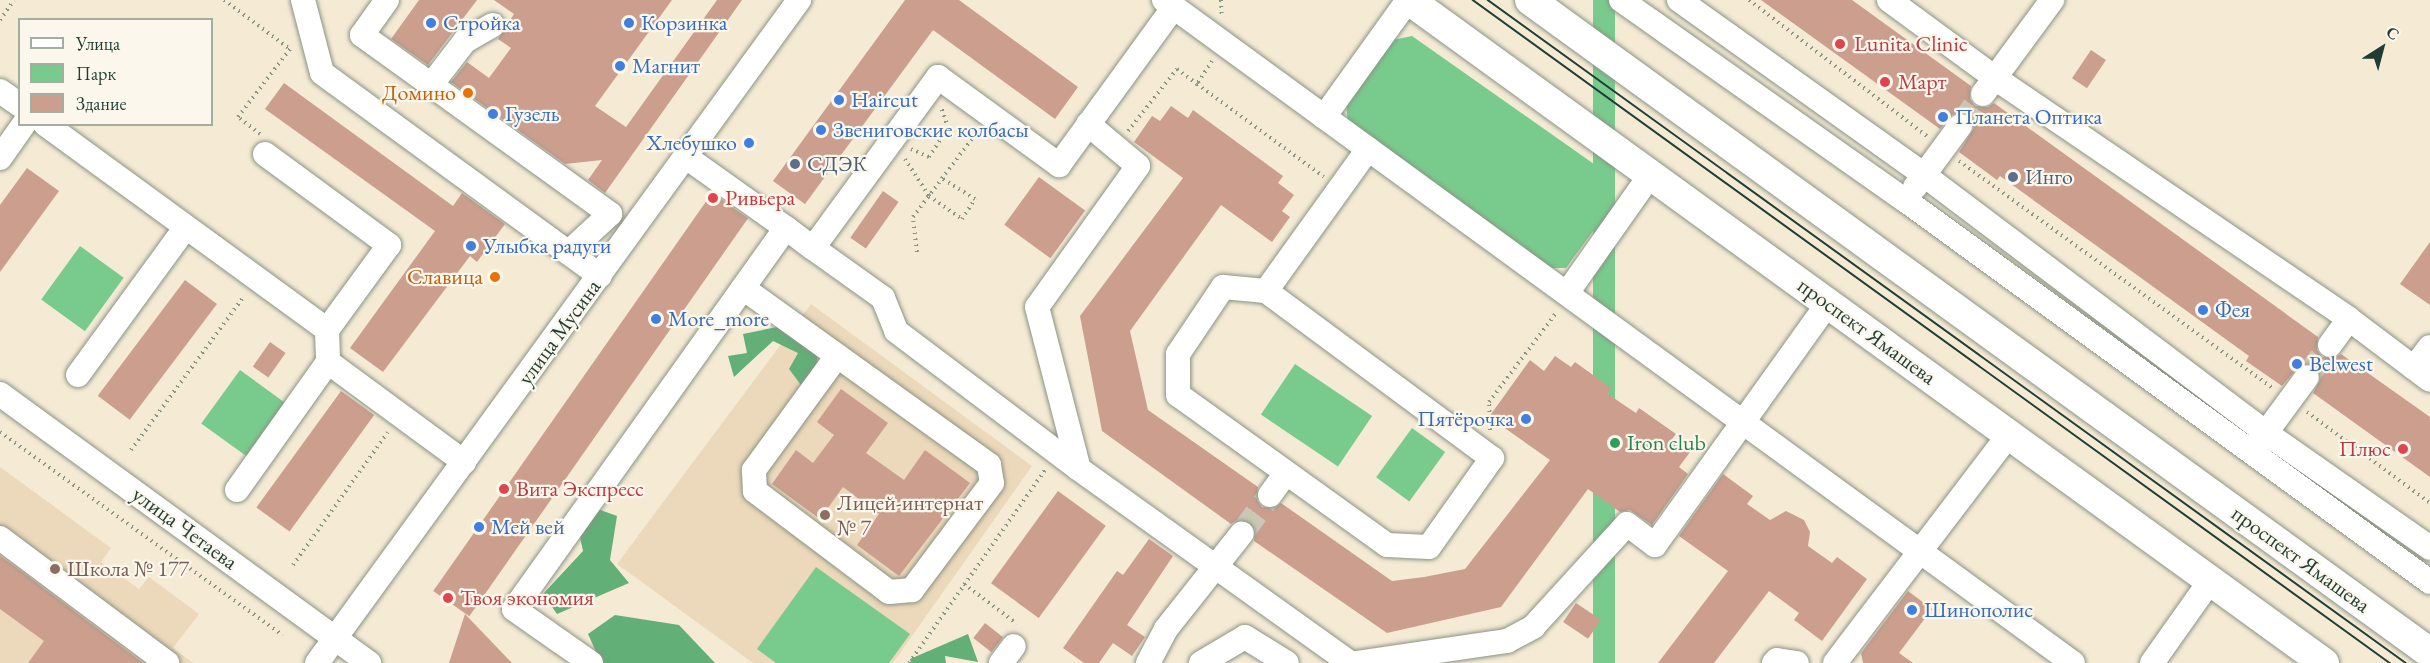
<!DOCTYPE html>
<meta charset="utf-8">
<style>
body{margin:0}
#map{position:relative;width:2430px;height:663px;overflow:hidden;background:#f5ebd5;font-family:"EB Garamond",serif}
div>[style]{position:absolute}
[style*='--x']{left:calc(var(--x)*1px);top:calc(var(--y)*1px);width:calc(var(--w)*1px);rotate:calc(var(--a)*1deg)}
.built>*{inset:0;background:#ecd8ba}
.green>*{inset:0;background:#79cb8d;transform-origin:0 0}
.forest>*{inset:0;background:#62af78}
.building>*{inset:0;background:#cc9e8e;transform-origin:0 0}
.minor-tunnel>*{height:24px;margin-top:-12px;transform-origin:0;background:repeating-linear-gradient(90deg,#cac8b5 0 24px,transparent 0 36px)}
.path>*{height:4px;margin-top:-2px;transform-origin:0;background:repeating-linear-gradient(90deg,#8a9484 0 1.5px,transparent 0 6px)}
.roads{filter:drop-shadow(0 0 2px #8a9484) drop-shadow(0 0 2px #8a9484)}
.minor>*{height:24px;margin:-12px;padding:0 12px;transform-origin:12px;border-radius:12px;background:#fff}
.major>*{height:30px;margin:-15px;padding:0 15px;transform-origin:15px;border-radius:15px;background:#fff}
.tram>*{height:1.5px;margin:-0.75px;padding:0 0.75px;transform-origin:0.75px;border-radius:0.75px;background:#1f3d34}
.dots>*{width:16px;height:16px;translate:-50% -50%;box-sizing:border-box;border:3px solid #fbf7ec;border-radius:50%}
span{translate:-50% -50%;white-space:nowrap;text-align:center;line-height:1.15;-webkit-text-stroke:4.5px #fbf7ec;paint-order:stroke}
.shop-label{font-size:22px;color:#366cbe}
.left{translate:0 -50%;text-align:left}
.right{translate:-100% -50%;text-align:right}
.health-label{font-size:22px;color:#be3a42}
.food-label{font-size:22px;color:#c56008}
.service-label{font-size:22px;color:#4e5e75}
.street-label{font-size:22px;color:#1f3d34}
.leisure-label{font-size:22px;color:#27864d}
.education-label{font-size:22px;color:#785e54}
.legend{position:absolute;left:18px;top:18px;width:195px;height:108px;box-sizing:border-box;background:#fbf7ec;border:2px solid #a3ada2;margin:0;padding:8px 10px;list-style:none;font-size:18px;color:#1f3d34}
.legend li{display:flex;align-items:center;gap:12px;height:30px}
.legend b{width:30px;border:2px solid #a3ada2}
.north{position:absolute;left:2352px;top:18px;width:60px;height:60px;-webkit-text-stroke:4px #fbf7ec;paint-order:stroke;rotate:36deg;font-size:16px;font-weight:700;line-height:24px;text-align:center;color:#1f3d34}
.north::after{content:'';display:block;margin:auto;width:21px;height:27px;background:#1f3d34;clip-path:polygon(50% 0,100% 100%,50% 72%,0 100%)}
</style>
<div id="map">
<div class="built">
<div style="clip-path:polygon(811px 304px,1032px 466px,893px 663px,753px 663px,617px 564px)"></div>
<div style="clip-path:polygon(0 467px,111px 548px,101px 562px,139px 589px,149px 577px,199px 614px,173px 648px,193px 663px,0 663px)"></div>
</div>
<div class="green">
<div style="left:1593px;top:0;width:22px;height:1032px"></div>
<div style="clip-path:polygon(1412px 36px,1611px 176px,1615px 201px,1566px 268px,1548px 268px,1348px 124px,1345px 91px,1383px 42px)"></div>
<div style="left:80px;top:246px;width:54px;height:66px;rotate:36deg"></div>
<div style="left:1295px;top:364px;width:93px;height:61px;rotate:34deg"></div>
<div style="left:240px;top:370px;width:56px;height:66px;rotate:36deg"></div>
<div style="left:1412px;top:428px;width:41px;height:61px;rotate:36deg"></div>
<div style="clip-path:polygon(816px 567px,910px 634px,889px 663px,776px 663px,757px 649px)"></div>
</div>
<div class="forest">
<div style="clip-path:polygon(777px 327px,816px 346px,818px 368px,801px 385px,789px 369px,798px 353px,773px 341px,734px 377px,728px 356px,747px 353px,743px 334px)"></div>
<div style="clip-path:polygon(595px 508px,617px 516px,610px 560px,629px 583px,557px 614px,543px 594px,583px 551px,578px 528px)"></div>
<div style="clip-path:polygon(615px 615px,679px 625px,715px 663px,601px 663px,588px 634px)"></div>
<div style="clip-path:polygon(968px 634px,978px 662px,945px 656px,946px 663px,911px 663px,910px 659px)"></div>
</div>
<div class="building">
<div style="clip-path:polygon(419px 0,477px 0,428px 65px,391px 39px)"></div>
<div style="clip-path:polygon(494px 0,672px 0,595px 106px,626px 127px,717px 0,742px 0,605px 193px,588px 180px,602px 160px,565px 164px,451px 82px,467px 62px,489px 78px,511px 48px,498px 39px,514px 14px)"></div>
<div style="clip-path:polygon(905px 0,959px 0,1078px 87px,1055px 119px,933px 30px,805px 204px,773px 181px)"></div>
<div style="clip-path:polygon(1761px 0,1852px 0,1971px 86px,1970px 99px,1975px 106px,1988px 107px,1994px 103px,2318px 337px,2317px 350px,2322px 357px,2335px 358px,2341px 354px,2430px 417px,2430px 477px,2313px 393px,2321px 378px,2315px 365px,2301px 364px,2282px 386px,2246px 361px,2249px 356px,2000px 176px,1997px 180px,1959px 152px,1974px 128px,1968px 114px,1954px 113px,1940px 129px)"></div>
<div style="left:2091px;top:50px;width:18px;height:34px;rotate:34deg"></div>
<div style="clip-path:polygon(284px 83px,453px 206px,462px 193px,505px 224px,477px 262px,470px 256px,383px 372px,350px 348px,435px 231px,265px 109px)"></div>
<div style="clip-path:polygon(1171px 106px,1188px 118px,1193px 110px,1283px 176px,1278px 183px,1294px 195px,1282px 211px,1290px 217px,1272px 242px,1221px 205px,1130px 331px,1148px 410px,1258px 487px,1257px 500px,1262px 507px,1275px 508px,1281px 503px,1392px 581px,1424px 577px,1465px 569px,1550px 460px,1489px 417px,1530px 360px,1544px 371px,1555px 356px,1571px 367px,1575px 362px,1611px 388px,1607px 393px,1621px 403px,1636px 413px,1639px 408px,1676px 434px,1672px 439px,1690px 452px,1679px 467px,1688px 474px,1652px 525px,1630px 510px,1620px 512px,1588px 489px,1501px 607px,1387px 633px,1254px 541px,1255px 528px,1250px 522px,1237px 520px,1231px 524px,1102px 431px,1080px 316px,1183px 178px,1134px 142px,1152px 116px,1160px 121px)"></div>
<div style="clip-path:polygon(27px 168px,59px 191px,0 272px,0 205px)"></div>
<div style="left:1039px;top:177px;width:57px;height:59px;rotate:36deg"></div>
<div style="left:883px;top:191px;width:19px;height:57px;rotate:35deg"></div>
<div style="left:712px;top:193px;width:44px;height:486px;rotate:35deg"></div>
<div style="clip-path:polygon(2430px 242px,2430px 305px,2400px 284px)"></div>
<div style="left:185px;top:280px;width:40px;height:145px;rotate:37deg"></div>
<div style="left:270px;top:342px;width:19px;height:30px;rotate:35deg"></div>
<div style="clip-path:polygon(841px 389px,888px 423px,866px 453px,904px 480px,925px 450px,970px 483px,899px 576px,857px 545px,879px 514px,843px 487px,820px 519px,772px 484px,796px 450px,813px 463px,834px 435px,817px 422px)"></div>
<div style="left:341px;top:391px;width:41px;height:144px;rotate:36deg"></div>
<div style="clip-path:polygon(1723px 474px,1753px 496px,1747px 504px,1770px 520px,1786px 511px,1804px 520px,1810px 532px,1808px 546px,1832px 563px,1837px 557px,1867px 579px,1822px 641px,1794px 620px,1799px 613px,1769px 591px,1714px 663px,1658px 663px,1728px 571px,1679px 536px)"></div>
<div style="left:1058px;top:491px;width:59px;height:114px;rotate:36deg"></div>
<div style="clip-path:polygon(1149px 539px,1173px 556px,1127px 625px,1145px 637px,1132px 656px,1113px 643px,1099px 663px,1084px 663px,1063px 648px,1117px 571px,1123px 575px)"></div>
<div style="clip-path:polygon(0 556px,21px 571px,143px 663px,28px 663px,44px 641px,0 609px)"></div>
<div style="clip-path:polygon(1908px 591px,1932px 609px,1899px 653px,1913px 663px,1863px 663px,1861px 653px)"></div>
<div style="left:1576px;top:603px;width:30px;height:23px;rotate:34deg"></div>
<div style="clip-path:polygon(465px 614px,512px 663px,449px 663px)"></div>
<div style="left:985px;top:623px;width:23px;height:19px;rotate:38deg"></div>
</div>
<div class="minor-tunnel">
<div style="--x:1960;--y:126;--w:39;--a:-54"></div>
<div style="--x:2307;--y:377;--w:39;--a:-54"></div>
<div style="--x:1242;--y:533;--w:47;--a:-53.6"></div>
</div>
<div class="path">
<div style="--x:224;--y:0;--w:84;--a:36.7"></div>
<div style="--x:1221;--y:0;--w:17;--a:87"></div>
<div style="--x:1749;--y:0;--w:224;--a:37.4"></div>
<div style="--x:0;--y:20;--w:24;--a:-55"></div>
<div style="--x:1212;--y:61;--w:27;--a:123"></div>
<div style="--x:1197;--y:84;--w:157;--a:36.2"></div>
<div style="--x:1128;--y:131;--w:79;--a:-51.7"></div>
<div style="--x:1177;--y:69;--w:25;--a:37"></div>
<div style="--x:260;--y:134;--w:28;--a:-142"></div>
<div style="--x:238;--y:117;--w:86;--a:-52.6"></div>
<div style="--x:911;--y:149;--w:20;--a:24"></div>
<div style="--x:929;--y:157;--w:35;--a:-57"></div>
<div style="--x:948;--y:128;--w:22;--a:-108"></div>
<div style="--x:905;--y:159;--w:44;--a:57"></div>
<div style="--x:929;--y:196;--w:40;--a:34.9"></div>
<div style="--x:962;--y:219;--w:24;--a:-57"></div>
<div style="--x:975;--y:199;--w:39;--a:-148"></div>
<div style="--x:1959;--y:161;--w:389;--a:35.9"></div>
<div style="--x:917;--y:252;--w:35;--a:-97"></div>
<div style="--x:913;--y:217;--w:106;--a:-53"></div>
<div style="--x:2307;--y:412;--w:153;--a:36.5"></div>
<div style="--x:1490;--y:430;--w:28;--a:-92"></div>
<div style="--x:1489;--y:402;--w:111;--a:-53"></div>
<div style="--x:0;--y:432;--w:348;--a:35.7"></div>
<div style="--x:131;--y:450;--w:192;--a:-53.7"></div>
<div style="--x:293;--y:565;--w:163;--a:-54.5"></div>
<div style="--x:964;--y:584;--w:66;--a:37"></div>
<div style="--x:909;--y:663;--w:236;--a:-54.8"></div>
</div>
<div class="roads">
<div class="minor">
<div style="--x:303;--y:0;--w:75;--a:75.4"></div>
<div style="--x:322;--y:73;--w:344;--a:36.1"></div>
<div style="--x:387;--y:0;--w:43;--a:125.5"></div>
<div style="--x:362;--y:35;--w:306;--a:35.8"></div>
<div style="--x:610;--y:214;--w:57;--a:137.1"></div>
<div style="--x:1164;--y:0;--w:1125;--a:36.11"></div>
<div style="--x:1621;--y:0;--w:347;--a:35.2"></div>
<div style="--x:1905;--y:200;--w:649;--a:36.04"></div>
<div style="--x:1679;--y:0;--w:301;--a:35.5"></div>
<div style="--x:1924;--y:175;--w:428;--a:37"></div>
<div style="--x:2266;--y:433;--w:200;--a:35"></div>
<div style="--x:1889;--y:0;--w:132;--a:36.3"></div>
<div style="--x:1995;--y:78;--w:428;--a:34.2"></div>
<div style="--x:2349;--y:319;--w:101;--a:37"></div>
<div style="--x:431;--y:85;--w:56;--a:-52.3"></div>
<div style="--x:465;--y:41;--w:32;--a:-30"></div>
<div style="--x:0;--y:91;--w:24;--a:35"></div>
<div style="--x:1983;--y:94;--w:117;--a:-53.7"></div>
<div style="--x:1324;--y:117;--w:144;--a:-54.3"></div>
<div style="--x:45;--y:124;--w:349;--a:36.1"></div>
<div style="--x:327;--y:330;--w:32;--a:88"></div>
<div style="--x:328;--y:362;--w:169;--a:36.3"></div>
<div style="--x:1088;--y:124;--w:65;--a:40"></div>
<div style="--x:1138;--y:166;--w:173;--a:125.6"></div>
<div style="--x:1037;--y:307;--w:167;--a:75.5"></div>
<div style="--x:1079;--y:469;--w:333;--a:35.6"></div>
<div style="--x:265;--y:154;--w:154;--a:36.3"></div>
<div style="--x:389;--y:245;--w:105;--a:126.1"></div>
<div style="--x:686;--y:157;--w:123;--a:35.4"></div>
<div style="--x:0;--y:158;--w:42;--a:-54.8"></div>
<div style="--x:1915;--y:187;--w:76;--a:-53.6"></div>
<div style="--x:813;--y:248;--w:86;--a:35.5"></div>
<div style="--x:883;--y:298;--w:35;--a:68"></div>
<div style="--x:896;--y:331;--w:229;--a:37"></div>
<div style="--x:743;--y:288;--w:303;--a:35.7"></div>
<div style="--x:989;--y:465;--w:18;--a:81"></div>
<div style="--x:992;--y:483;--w:134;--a:126.8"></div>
<div style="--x:912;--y:590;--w:23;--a:175"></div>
<div style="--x:889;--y:592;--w:168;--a:-143"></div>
<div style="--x:755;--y:491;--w:21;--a:-93"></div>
<div style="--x:754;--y:470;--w:141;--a:-53.9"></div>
<div style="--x:1266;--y:291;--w:281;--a:36.5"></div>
<div style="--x:1492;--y:458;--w:109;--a:125.3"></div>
<div style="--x:1429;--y:547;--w:42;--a:-177.3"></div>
<div style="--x:1387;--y:545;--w:257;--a:-144.3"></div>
<div style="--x:1178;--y:395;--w:41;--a:-90"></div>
<div style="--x:1178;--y:354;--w:81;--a:-56.1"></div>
<div style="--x:1223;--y:287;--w:43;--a:5.3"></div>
<div style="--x:1266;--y:291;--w:175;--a:-54.3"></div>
<div style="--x:1567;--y:293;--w:146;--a:-54.8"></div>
<div style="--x:2330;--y:345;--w:32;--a:-54"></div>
<div style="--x:2414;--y:368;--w:26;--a:-53"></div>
<div style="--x:78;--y:375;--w:182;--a:-53.9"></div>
<div style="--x:0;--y:394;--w:457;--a:36.1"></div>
<div style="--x:2257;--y:445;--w:84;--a:-53.7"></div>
<div style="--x:237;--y:490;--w:157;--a:-54.6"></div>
<div style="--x:1270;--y:495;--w:26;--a:-54"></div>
<div style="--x:0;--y:538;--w:209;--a:36.8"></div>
<div style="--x:317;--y:663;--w:820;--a:-53.98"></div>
<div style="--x:591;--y:663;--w:94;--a:-145"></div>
<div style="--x:514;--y:609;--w:468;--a:-54.5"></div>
<div style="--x:786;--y:228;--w:34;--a:37"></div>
<div style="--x:813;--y:248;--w:212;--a:-53.8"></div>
<div style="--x:938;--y:77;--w:150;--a:36"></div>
<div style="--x:1059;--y:165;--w:195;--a:-54"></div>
<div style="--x:1001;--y:663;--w:21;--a:-53"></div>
<div style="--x:1148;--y:663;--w:38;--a:-62"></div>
<div style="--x:1166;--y:629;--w:122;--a:-51.6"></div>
<div style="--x:1201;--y:663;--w:51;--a:-30.6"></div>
<div style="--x:1245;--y:637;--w:49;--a:31.8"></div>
<div style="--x:1356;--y:663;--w:153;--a:-8.3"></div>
<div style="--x:1507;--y:641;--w:30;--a:-28"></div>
<div style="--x:1533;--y:627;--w:139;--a:-47.6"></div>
<div style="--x:1627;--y:524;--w:35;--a:37"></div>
<div style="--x:1655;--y:545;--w:297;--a:-54.4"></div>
<div style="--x:1774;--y:663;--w:4;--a:-45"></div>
<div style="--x:1777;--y:660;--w:20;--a:9"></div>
<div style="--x:1835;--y:663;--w:289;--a:-52.7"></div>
<div style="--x:2152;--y:663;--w:100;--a:-54.7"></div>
</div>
<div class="major">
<div style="--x:1409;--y:0;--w:1130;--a:35.93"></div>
<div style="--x:1530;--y:0;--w:1112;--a:35.96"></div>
</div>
</div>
<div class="tram">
<div style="--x:1473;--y:0;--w:1132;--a:35.87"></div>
<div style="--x:1488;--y:0;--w:1132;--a:35.84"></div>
</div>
<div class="dots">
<div style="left:431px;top:23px;background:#3f7fe0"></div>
<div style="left:629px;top:23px;background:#3f7fe0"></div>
<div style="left:1840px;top:44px;background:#e0444e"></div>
<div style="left:620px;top:66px;background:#3f7fe0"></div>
<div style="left:1885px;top:82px;background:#e0444e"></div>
<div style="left:468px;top:93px;background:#e8710a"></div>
<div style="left:839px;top:100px;background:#3f7fe0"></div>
<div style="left:493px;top:114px;background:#3f7fe0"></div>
<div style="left:1943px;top:117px;background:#3f7fe0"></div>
<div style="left:821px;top:130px;background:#3f7fe0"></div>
<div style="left:749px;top:143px;background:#3f7fe0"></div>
<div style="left:795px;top:164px;background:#5c6f8a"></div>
<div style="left:2013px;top:177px;background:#5c6f8a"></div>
<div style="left:713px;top:198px;background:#e0444e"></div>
<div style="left:471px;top:246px;background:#3f7fe0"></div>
<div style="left:495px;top:277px;background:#e8710a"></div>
<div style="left:2203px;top:310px;background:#3f7fe0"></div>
<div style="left:656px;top:319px;background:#3f7fe0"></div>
<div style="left:2297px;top:364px;background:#3f7fe0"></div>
<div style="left:1526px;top:419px;background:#3f7fe0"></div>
<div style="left:1615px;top:443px;background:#2e9e5b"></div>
<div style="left:2403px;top:449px;background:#e0444e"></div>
<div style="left:504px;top:489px;background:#e0444e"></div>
<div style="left:825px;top:515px;background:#8d6e63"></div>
<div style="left:479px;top:527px;background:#3f7fe0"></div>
<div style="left:55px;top:569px;background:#8d6e63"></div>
<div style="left:448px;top:598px;background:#e0444e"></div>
<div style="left:1912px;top:610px;background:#3f7fe0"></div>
</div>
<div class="shop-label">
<span class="left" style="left:443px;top:23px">Стройка</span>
<span class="left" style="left:641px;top:23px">Корзинка</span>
<span class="left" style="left:632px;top:66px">Магнит</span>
<span class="left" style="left:851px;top:100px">Haircut</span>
<span class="left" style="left:505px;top:114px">Гузель</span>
<span class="left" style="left:1955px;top:117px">Планета Оптика</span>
<span class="left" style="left:833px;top:130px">Звениговские колбасы</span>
<span class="right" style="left:737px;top:143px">Хлебушко</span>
<span class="left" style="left:483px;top:246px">Улыбка радуги</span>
<span class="left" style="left:2215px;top:310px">Фея</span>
<span class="left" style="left:668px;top:319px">More_more</span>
<span class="left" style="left:2309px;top:364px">Belwest</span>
<span class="right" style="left:1514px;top:419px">Пятёрочка</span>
<span class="left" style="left:491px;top:527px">Мей вей</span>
<span class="left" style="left:1924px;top:610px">Шинополис</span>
</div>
<div class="health-label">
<span class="left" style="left:1854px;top:44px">Lunita Clinic</span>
<span class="left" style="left:1898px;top:82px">Март</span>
<span class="left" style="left:725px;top:198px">Ривьера</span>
<span class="right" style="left:2391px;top:449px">Плюс</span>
<span class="left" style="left:516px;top:489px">Вита Экспресс</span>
<span class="left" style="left:460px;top:598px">Твоя экономия</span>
</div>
<div class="food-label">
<span class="right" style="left:456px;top:93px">Домино</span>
<span class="right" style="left:483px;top:277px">Славица</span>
</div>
<div class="service-label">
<span class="left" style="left:807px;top:164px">СДЭК</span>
<span class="left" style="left:2025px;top:177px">Инго</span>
</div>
<div class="street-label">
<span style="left:1867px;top:331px;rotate:36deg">проспект Ямашева</span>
<span style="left:559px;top:332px;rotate:-54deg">улица Мусина</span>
<span style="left:185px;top:528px;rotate:36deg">улица Четаева</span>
<span style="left:2301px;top:559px;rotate:36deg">проспект Ямашева</span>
</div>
<div class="leisure-label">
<span class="left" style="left:1627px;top:443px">Iron club</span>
</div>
<div class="education-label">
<span class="left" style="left:837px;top:515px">Лицей-интернат<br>№ 7</span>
<span class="left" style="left:67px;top:569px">Школа № 177</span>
</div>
<ul class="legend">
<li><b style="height:8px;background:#fff"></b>Улица</li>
<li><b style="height:16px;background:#79cb8d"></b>Парк</li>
<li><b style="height:16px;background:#cc9e8e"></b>Здание</li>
</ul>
<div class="north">С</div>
</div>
